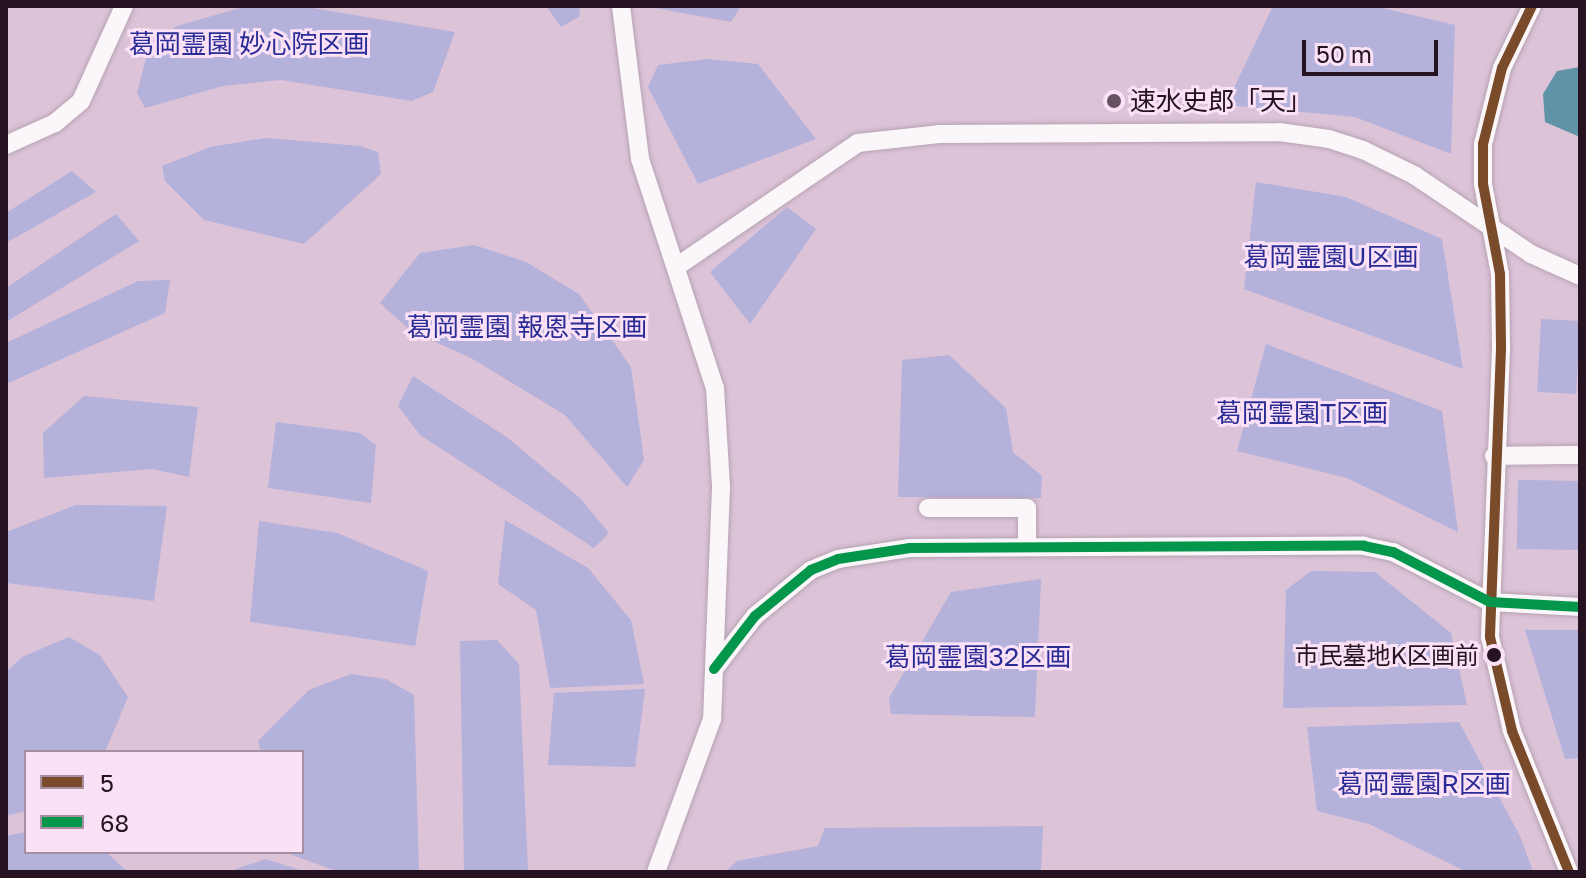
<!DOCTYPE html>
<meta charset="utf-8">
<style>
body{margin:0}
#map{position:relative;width:1586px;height:878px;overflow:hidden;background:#ddc3d8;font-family:"Golos Text","Noto Sans JP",sans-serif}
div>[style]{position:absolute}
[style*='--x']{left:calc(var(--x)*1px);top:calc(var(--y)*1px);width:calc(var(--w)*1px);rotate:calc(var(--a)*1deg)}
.green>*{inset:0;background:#b4b1db;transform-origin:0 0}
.water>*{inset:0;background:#5f93a5}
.roads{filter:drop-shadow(0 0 2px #b6a3b2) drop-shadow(0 0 2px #b6a3b2)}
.minor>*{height:18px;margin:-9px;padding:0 9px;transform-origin:9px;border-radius:9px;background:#faf6f9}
.bus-1>*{height:10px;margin:-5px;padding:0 5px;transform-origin:5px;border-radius:5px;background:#7a4b2a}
.bus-2>*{height:10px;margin:-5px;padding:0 5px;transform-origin:5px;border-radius:5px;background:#04974c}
.dots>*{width:22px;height:22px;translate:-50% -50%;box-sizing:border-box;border:4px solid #fbe1f5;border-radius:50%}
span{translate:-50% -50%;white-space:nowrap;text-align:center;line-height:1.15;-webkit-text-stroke:6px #fbe1f5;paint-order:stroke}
.bus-label{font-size:24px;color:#251321}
.right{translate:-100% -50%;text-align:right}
.park-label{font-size:26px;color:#2a2c96}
.poi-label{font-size:26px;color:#251321}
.left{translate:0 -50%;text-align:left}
.frame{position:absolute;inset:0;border:8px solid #251321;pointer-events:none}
.legend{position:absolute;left:24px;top:750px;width:280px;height:104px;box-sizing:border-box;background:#fbe1f5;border:2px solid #a58fa0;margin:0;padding:10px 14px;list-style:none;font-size:24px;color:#251321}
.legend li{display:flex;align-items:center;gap:16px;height:40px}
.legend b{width:40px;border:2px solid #a58fa0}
.scale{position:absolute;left:1302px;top:40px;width:136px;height:36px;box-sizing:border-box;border:4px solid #251321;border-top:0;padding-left:10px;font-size:24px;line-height:28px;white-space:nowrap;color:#251321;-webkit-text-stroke:6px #fbe1f5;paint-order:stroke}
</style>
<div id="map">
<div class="green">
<div style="clip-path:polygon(247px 6px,301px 6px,455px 32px,433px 92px,412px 101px,281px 80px,223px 86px,145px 108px,137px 93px,150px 43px,177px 26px)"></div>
<div style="clip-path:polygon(546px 6px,579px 6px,580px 16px,561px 27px)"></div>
<div style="clip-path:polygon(645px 6px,741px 6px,731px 22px)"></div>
<div style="clip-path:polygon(1273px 6px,1374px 6px,1455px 25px,1451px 154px,1355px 117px,1226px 105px)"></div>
<div style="clip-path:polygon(708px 59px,758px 64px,816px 139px,698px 184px,648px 87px,658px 65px)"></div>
<div style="clip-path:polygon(266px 138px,360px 146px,378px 152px,381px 174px,304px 244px,204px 220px,165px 181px,162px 166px,210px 147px)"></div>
<div style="clip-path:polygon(72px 171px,96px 192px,6px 243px,6px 213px)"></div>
<div style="clip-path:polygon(1256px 182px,1346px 197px,1442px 239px,1463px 369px,1244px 289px)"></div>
<div style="clip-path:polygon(787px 207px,816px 229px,750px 324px,710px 272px)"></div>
<div style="clip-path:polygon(116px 214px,139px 241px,6px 322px,6px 288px)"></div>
<div style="clip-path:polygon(474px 245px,526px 262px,579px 294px,631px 367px,644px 460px,627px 487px,565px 415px,471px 358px,411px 331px,380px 303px,420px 253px)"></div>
<div style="clip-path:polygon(170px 280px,165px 313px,6px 384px,6px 343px,138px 281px)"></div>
<div style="left:1541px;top:319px;width:39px;height:73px;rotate:3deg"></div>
<div style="clip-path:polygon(1266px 344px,1442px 411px,1458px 532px,1347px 478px,1237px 451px)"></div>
<div style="clip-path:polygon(949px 355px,1006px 408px,1013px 452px,1042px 476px,1041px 498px,898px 497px,902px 360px)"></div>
<div style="clip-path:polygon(413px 376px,508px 438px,581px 499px,609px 533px,594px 548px,420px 435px,398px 406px)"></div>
<div style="clip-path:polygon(84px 396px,198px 407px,189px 477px,152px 469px,44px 478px,43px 433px)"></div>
<div style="clip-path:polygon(276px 422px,360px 433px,376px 445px,371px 503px,268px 488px)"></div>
<div style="left:1518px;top:480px;width:62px;height:69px;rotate:1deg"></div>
<div style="clip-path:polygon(76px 505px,167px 506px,154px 601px,6px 583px,6px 532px)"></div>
<div style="clip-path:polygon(505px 520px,588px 568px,631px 620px,644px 684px,550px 688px,536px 610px,498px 584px)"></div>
<div style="clip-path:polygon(259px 521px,337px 533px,428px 571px,415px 646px,250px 622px)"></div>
<div style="clip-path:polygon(1311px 571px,1375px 572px,1451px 633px,1467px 705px,1283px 708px,1286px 590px)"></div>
<div style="clip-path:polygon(1041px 579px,1035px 717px,891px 714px,889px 698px,951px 592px)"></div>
<div style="clip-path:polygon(1525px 630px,1580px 630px,1580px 758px,1565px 759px)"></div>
<div style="clip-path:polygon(69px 637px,100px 655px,128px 697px,105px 752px,26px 752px,26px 811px,6px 816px,6px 672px,22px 657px)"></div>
<div style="clip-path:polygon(497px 640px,519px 664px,528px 872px,464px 872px,460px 641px)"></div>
<div style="clip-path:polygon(351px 674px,386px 679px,414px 695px,419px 872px,339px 872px,287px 853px,302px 852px,302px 752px,261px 752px,258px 741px,309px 690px)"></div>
<div style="clip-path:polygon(645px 689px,635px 767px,548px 765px,554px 693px)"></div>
<div style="clip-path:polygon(1459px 722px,1521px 838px,1533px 872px,1467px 872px,1369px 824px,1317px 811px,1307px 727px)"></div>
<div style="clip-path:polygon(1043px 826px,1041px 872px,725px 872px,737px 861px,818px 846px,825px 828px)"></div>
<div style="clip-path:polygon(26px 832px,26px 852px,106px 852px,128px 872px,6px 872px,6px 836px)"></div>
<div style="clip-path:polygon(266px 859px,306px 872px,227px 872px)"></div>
</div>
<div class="water">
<div style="clip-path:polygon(1580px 67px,1580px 137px,1545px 122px,1543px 94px,1557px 71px)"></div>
</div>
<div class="roads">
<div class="minor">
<div style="--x:621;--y:6;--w:154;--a:82.9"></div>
<div style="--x:640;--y:159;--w:241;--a:71.9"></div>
<div style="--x:715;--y:388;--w:99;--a:86.5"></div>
<div style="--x:721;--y:487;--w:232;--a:92.2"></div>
<div style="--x:712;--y:719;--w:163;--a:110.1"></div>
<div style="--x:1532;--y:6;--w:69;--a:115.8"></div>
<div style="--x:1502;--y:68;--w:78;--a:104"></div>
<div style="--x:1483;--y:144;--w:40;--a:90"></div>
<div style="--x:1483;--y:184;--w:92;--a:79.3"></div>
<div style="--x:1500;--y:274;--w:75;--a:89.2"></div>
<div style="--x:1501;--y:349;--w:288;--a:92.2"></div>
<div style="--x:1490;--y:637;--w:97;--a:76.8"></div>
<div style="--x:1512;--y:731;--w:152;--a:68"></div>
<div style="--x:6;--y:145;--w:54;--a:-24.2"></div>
<div style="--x:55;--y:123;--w:34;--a:-40"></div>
<div style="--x:81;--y:101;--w:104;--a:-65.6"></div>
<div style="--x:676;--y:267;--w:220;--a:-34.3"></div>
<div style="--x:858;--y:143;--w:81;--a:-6.3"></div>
<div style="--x:939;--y:134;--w:340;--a:-0.3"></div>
<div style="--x:1279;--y:132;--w:50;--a:8"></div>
<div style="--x:1329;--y:139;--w:36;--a:18"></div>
<div style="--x:1363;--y:150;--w:57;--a:26.1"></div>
<div style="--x:1414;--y:175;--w:141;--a:34"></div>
<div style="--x:1531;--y:254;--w:54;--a:24.2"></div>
<div style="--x:1494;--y:456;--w:86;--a:-0.7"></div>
<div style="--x:928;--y:508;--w:99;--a:0"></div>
<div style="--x:1027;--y:508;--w:37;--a:90"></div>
<div style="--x:714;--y:669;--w:67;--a:-52.3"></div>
<div style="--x:755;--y:616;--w:72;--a:-39.4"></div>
<div style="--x:811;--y:570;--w:29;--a:-22"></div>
<div style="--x:838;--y:559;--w:73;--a:-8.7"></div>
<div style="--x:910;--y:548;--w:454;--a:-0.3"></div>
<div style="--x:1364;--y:546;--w:30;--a:12"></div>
<div style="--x:1393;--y:552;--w:109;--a:27.3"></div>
<div style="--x:1490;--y:602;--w:90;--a:3.2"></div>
</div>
</div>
<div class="bus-1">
<div style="--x:1532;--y:6;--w:69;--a:115.8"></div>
<div style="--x:1502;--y:68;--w:78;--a:104"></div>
<div style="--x:1483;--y:144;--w:40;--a:90"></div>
<div style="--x:1483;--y:184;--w:92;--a:79.3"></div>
<div style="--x:1500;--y:274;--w:75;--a:89.2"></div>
<div style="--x:1501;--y:349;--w:288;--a:92.2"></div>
<div style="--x:1490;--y:637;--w:97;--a:76.8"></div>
<div style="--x:1512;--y:731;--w:152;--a:68"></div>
</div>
<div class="bus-2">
<div style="--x:714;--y:669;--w:67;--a:-52.3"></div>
<div style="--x:755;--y:616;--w:72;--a:-39.4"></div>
<div style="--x:811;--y:570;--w:29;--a:-22"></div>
<div style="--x:838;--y:559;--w:73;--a:-8.7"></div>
<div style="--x:910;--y:548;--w:454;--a:-0.3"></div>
<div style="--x:1364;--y:546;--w:30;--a:12"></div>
<div style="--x:1393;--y:552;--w:109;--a:27.3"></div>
<div style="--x:1490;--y:602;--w:90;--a:3.2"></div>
</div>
<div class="dots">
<div style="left:1114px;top:101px;background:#655161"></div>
<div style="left:1494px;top:655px;background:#251321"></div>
</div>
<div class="bus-label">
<span class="right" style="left:1479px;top:655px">市民墓地K区画前</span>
</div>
<div class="park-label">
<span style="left:249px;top:44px">葛岡霊園 妙心院区画</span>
<span style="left:1331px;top:257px">葛岡霊園U区画</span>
<span style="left:527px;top:327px">葛岡霊園 報恩寺区画</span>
<span style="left:1302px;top:413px">葛岡霊園T区画</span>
<span style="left:978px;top:657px">葛岡霊園32区画</span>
<span style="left:1424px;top:784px">葛岡霊園R区画</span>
</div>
<div class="poi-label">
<span class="left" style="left:1130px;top:101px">速水史郎「天」</span>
</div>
<div class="frame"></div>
<ul class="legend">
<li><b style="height:10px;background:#7a4b2a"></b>5</li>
<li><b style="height:10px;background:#04974c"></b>68</li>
</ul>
<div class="scale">50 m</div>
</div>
